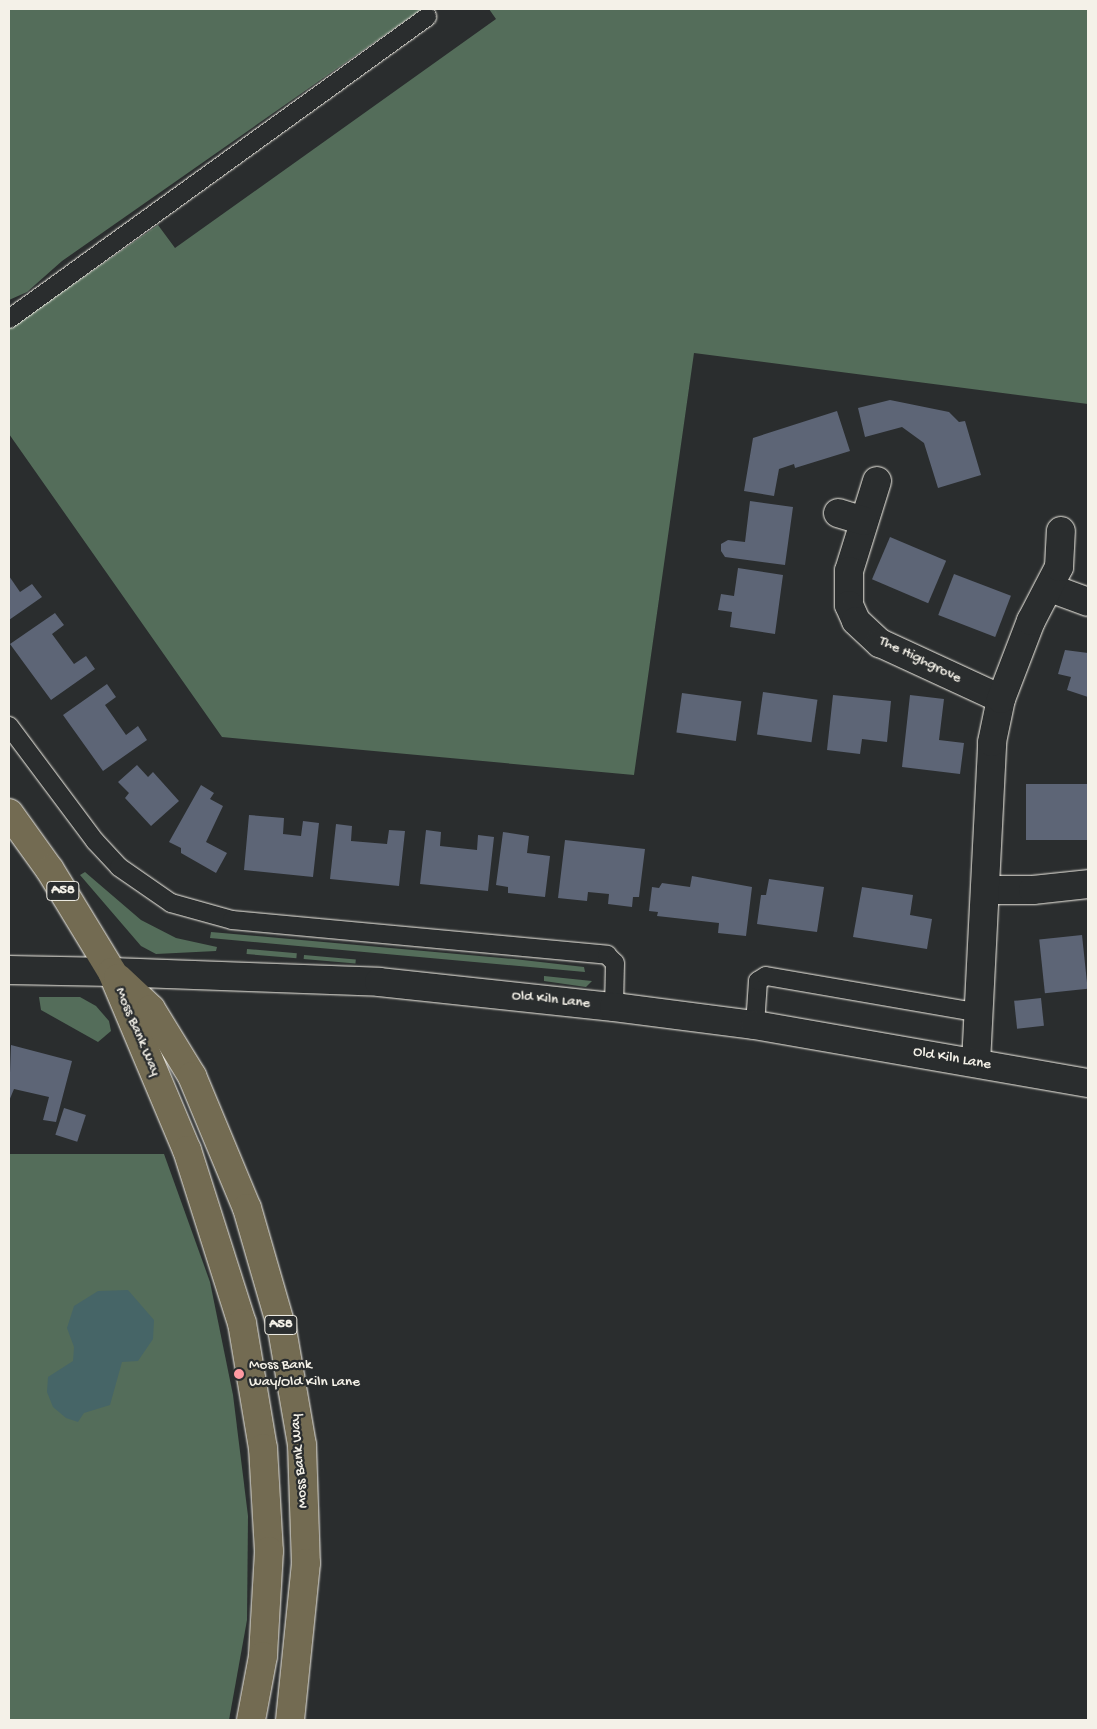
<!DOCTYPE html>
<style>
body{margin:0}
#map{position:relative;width:1097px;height:1729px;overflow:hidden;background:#2a2d2e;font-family:"Gochi Hand",sans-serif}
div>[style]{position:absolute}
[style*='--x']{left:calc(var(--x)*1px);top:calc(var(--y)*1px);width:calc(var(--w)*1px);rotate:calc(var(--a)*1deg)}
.green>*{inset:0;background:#546d5a;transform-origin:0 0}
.water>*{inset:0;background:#466567}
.building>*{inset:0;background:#5d6576;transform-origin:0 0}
.roads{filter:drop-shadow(0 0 1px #f4f1e8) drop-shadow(0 0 1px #f4f1e8)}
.service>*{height:18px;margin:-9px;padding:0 9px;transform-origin:9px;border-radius:9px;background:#2a2d2e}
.minor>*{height:28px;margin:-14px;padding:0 14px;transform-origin:14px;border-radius:14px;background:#2a2d2e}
.tertiary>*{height:28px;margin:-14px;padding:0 14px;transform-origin:14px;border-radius:14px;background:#2a2d2e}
.secondary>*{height:28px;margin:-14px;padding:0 14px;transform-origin:14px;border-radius:14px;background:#2a2d2e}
.trunk>*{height:28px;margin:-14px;padding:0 14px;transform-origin:14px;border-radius:14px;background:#736b52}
.dots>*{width:14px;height:14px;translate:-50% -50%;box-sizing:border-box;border:2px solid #2a2d2e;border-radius:50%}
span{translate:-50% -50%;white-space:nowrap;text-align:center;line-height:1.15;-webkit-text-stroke:4.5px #2a2d2e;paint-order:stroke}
.shield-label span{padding:1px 4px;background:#2a2d2e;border:1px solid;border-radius:4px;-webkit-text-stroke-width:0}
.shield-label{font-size:14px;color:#f4f1e8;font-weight:700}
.street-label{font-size:15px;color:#f4f1e8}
.poi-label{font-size:15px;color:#f4f1e8}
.left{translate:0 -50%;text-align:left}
.frame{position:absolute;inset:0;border:10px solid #f4f1e8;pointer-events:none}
</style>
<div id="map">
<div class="green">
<div style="clip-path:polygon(9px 9px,422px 9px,62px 261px,27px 292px,9px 300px)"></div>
<div style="clip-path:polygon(489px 9px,1088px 9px,1088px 404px,694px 353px,634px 775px,222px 737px,9px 434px,9px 329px,158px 225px,175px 248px,496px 19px)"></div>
<div style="clip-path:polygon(85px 872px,141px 920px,176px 938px,217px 947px,216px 951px,156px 954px,141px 946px,80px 875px)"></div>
<div style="clip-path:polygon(211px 932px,514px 959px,584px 967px,585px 972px,210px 938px)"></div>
<div style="left:247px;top:949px;width:50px;height:5px;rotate:5deg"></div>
<div style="left:304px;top:955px;width:52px;height:4px;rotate:5deg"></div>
<div style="clip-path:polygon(544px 976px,592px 981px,586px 987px,544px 981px)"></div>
<div style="clip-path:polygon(39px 997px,80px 997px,96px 1006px,109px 1021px,111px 1031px,98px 1042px,41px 1010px)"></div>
<div style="clip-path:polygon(9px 1154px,164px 1154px,210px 1282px,233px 1395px,248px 1516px,247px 1620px,229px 1720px,9px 1720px)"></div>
</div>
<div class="water">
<div style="clip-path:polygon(128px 1290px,154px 1320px,153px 1339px,138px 1361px,122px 1362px,110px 1405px,84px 1413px,78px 1422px,66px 1418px,53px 1407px,47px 1392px,48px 1377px,73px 1361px,74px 1347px,67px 1328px,74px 1306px,98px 1291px)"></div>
</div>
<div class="building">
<div style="clip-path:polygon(890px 400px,949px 412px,959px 422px,965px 421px,981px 475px,938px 488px,924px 443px,902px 427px,865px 437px,858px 408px)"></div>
<div style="clip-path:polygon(837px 411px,850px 451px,795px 468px,794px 464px,779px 469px,774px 496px,744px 491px,753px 438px)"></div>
<div style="clip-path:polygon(750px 501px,793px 507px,785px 565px,725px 557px,721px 551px,721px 544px,728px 540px,745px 542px)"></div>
<div style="left:890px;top:537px;width:61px;height:46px;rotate:23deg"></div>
<div style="clip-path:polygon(738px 568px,783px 575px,775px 634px,730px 627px,732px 612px,718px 610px,721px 594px,734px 596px)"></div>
<div style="left:954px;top:574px;width:61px;height:44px;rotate:21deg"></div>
<div style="clip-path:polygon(9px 576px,20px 592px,32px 584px,42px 597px,9px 620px)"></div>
<div style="clip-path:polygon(55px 613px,64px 625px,52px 634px,74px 664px,86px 656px,95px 669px,51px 700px,10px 644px)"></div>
<div style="clip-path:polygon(1065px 650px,1088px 653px,1088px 697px,1067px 690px,1071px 677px,1058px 674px)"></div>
<div style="clip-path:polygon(107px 684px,116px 697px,105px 705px,126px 735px,138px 726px,147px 740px,103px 771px,63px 715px)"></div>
<div style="left:763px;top:692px;width:55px;height:43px;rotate:8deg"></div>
<div style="left:682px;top:693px;width:60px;height:40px;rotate:8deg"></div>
<div style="clip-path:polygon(833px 695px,891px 701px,887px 742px,862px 739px,860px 754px,827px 750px)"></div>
<div style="clip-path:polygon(910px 695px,944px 699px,939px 740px,964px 743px,960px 774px,902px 767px)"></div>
<div style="clip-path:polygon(137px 765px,148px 777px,153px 772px,179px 801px,151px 826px,125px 798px,129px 793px,118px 782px)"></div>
<div style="left:1088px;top:784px;width:56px;height:62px;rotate:90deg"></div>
<div style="clip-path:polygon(201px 785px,214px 793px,210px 799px,223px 806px,206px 842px,227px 853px,216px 873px,181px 853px,181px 848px,169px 842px)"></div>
<div style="clip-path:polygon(249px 815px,284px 818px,283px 834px,301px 836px,303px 821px,319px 823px,313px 877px,244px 870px)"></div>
<div style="clip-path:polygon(336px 824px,352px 826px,351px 841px,387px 844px,389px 830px,405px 831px,399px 886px,330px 879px)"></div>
<div style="clip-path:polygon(426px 830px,441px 832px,440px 846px,477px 850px,478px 835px,494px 837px,488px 891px,420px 884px)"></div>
<div style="clip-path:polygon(503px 832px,529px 836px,527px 853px,550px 856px,545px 897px,508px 893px,508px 887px,496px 885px)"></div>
<div style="clip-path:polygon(565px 840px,645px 849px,639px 897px,633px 897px,632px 907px,608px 904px,609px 894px,588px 892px,587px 901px,558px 898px)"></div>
<div style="clip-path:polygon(692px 876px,752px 887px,746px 936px,718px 933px,719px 923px,657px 916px,658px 912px,649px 911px,652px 887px,659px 888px,662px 883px,690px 887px)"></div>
<div style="clip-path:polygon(769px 879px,824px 887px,817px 932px,757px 924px,761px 895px,766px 895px)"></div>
<div style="clip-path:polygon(862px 887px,913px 895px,910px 915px,932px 919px,927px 949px,853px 937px)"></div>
<div style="left:1082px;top:935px;width:54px;height:43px;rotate:84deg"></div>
<div style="left:1041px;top:998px;width:28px;height:27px;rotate:84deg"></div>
<div style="clip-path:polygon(11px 1045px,72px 1061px,56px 1122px,43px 1120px,49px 1097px,14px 1089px,9px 1101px)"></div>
<div style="left:64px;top:1108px;width:23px;height:28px;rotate:18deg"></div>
</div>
<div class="roads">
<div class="service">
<div style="--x:9;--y:319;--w:516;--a:-35.85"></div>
<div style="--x:9;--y:726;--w:144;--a:53.2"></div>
<div style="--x:95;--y:841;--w:35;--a:47"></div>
<div style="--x:119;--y:867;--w:63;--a:34.7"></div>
<div style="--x:171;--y:903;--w:63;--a:15.6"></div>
<div style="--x:232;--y:920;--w:377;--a:5.3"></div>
<div style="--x:607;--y:955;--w:11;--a:45"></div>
<div style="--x:615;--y:963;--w:44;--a:91.3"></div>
<div style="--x:755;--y:1025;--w:44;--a:-86.1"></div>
<div style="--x:758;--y:981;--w:9;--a:-32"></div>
<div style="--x:766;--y:976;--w:217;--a:9.8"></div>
</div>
<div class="minor">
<div style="--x:877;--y:481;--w:94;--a:107.3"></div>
<div style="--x:849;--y:571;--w:34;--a:90"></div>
<div style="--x:849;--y:605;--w:17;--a:66"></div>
<div style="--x:856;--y:621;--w:33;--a:43"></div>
<div style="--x:880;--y:643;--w:133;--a:24.8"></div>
<div style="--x:838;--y:513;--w:27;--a:17"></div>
<div style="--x:1050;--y:588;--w:40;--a:20.2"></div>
<div style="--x:985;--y:890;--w:48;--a:0"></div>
<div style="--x:1033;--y:890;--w:55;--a:-6.2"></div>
<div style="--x:976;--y:1063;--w:321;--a:-87.1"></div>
<div style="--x:992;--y:742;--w:44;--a:-78.2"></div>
<div style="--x:1001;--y:699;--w:84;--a:-69"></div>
<div style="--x:1031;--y:621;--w:61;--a:-62.6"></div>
<div style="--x:1059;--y:567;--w:36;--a:-87"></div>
</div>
<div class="tertiary">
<div style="--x:9;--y:970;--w:103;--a:1.1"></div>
</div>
<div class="secondary">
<div style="--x:112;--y:972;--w:267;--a:2.1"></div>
<div style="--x:379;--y:982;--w:236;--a:6.1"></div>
<div style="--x:614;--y:1007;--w:142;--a:7.3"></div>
<div style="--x:755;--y:1025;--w:338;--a:9.9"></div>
</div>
<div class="trunk">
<div style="--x:9;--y:813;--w:70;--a:54.3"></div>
<div style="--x:50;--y:870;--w:119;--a:58.7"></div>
<div style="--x:112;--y:972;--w:193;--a:67.2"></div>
<div style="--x:187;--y:1150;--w:182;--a:72.4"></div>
<div style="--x:242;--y:1323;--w:127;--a:80.5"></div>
<div style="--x:263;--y:1448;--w:103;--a:86.7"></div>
<div style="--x:269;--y:1551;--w:105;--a:93.3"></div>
<div style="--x:263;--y:1656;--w:65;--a:100.6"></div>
<div style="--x:118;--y:978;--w:45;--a:43.2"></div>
<div style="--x:151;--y:1009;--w:79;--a:58.5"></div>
<div style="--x:192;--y:1076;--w:143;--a:67.4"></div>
<div style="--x:247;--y:1208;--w:126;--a:73.9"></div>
<div style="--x:282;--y:1329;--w:118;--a:80.2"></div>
<div style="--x:302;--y:1445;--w:118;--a:88.1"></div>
<div style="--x:306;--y:1563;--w:158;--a:95.8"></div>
</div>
</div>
<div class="dots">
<div style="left:239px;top:1374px;background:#ff9aa2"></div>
</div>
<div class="shield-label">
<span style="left:63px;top:891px">A58</span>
<span style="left:281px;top:1325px">A58</span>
</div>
<div class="street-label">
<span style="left:920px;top:660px;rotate:26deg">The Highgrove</span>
<span style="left:551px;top:1000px;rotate:6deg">Old Kiln Lane</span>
<span style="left:137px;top:1032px;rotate:67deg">Moss Bank Way</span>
<span style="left:952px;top:1059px;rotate:10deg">Old Kiln Lane</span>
<span style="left:300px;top:1461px;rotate:-95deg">Moss Bank Way</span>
</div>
<div class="poi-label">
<span class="left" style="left:249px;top:1374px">Moss Bank<br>Way/Old Kiln Lane</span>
</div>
<div class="frame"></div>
</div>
